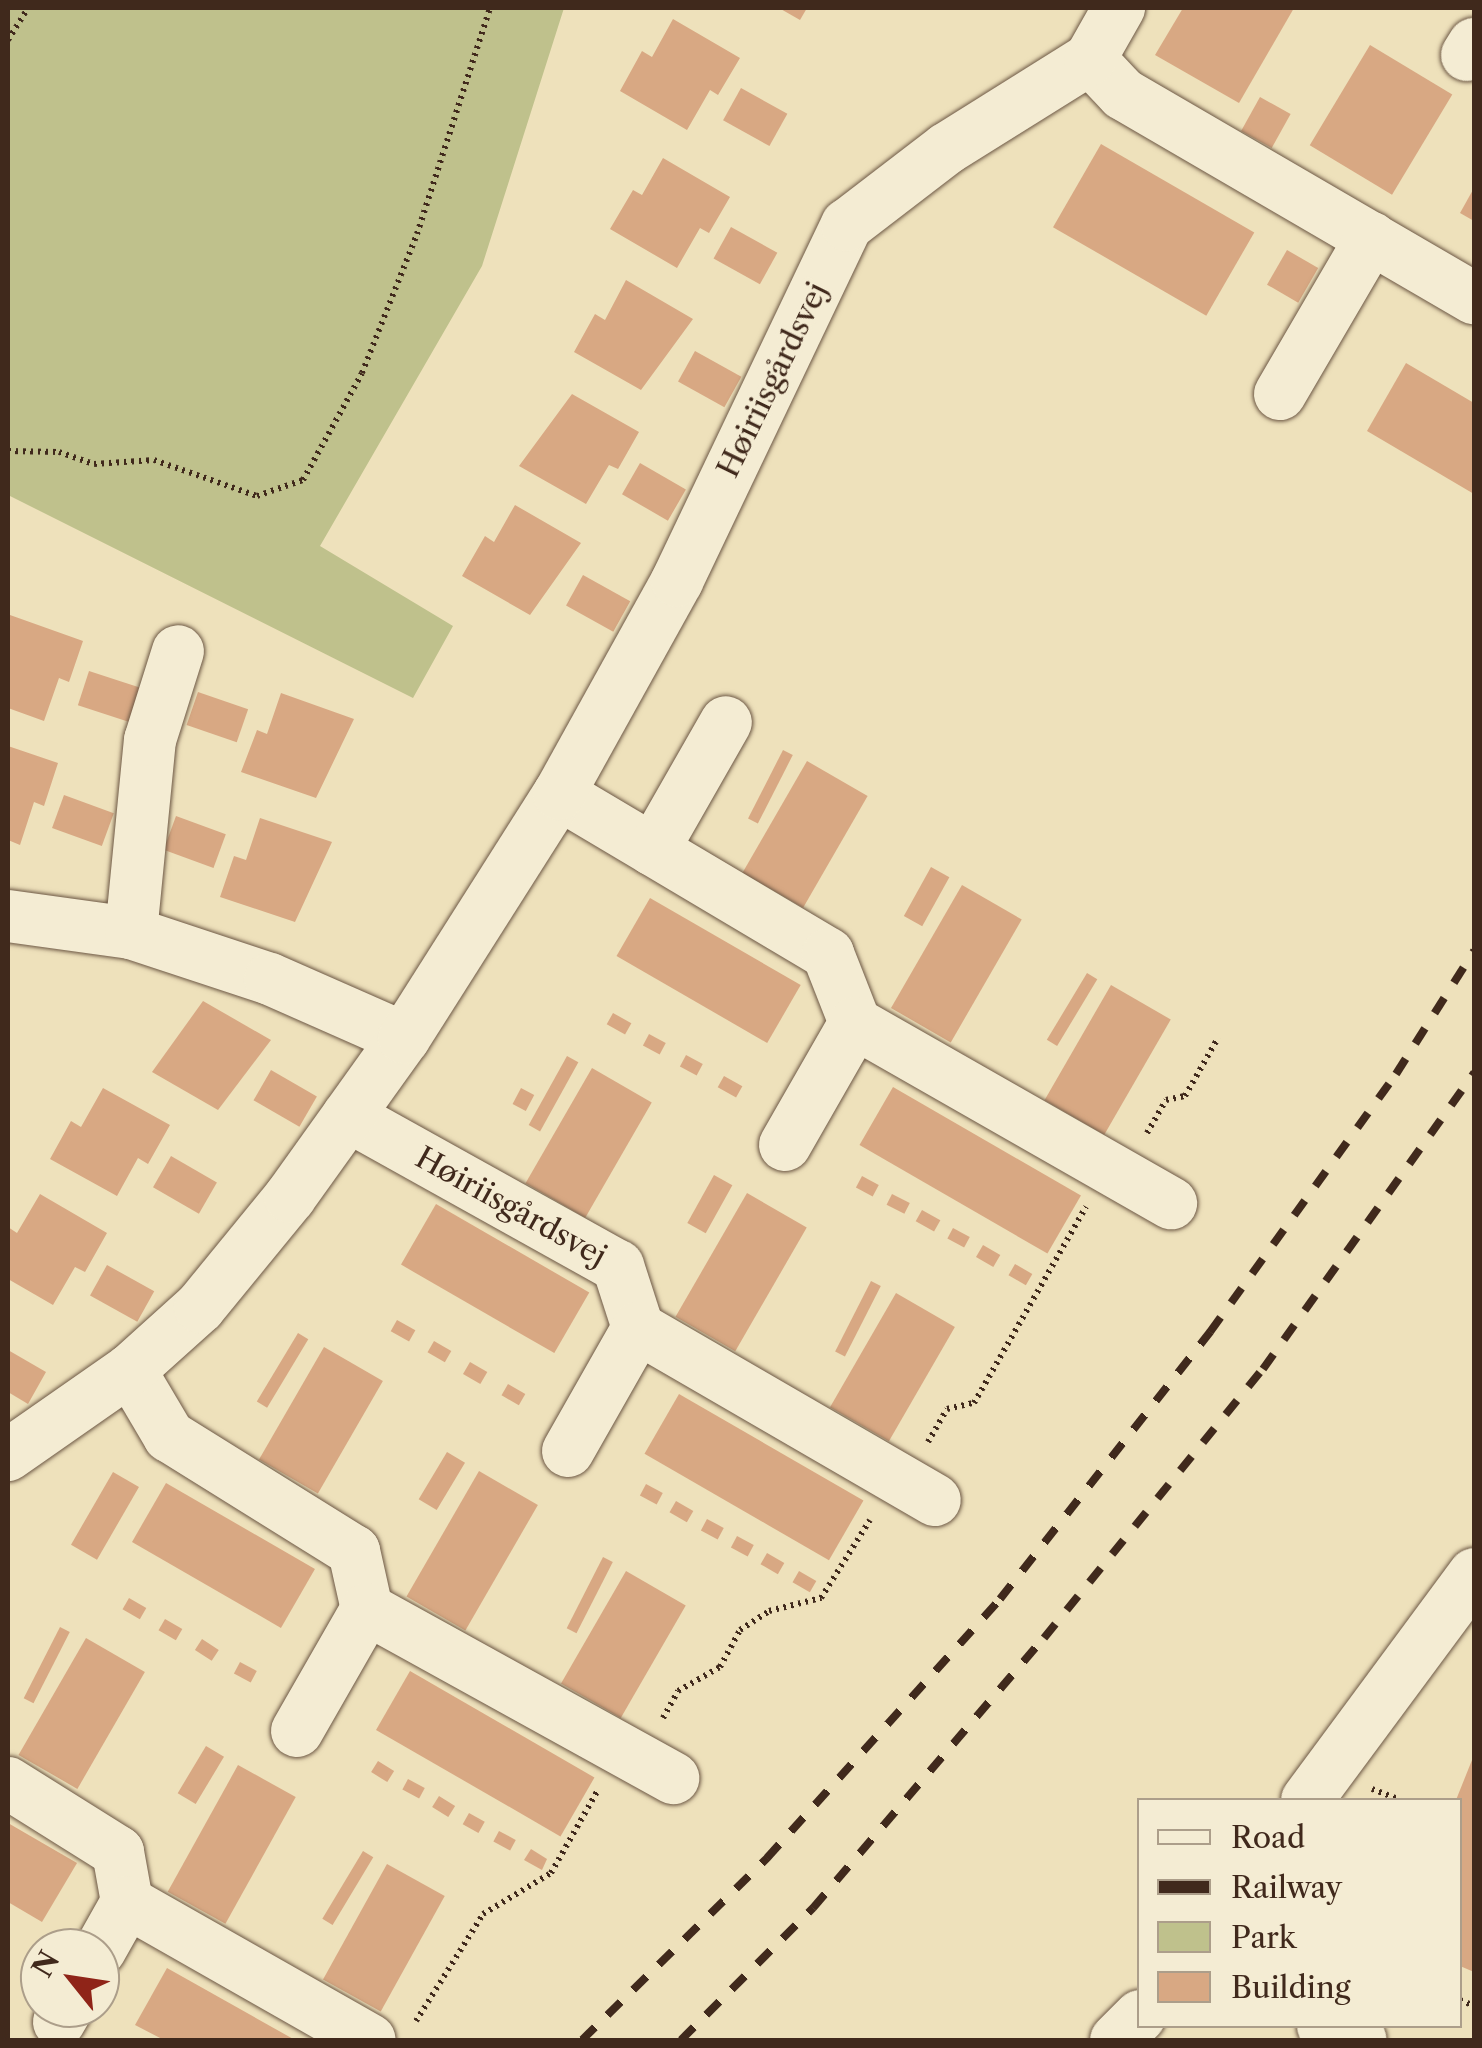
<!DOCTYPE html>
<meta charset="utf-8">
<style>
body{margin:0}
#map{position:relative;width:1482px;height:2048px;overflow:hidden;background:#eee1bb;font-family:"Libre Caslon Text",serif}
div>[style]{position:absolute}
[style*='--x']{left:calc(var(--x)*1px);top:calc(var(--y)*1px);width:calc(var(--w)*1px);rotate:calc(var(--a)*1deg)}
.green>*{inset:0;background:#bfc18c}
.building>*{inset:0;background:#d8a883;transform-origin:0 0}
.path>*{height:6px;margin-top:-3px;transform-origin:0;background:repeating-linear-gradient(90deg,#40291c 0 2.5px,transparent 0 7.5px)}
.roads{filter:drop-shadow(0 0 2px #6c5744) drop-shadow(0 0 2px #6c5744)}
.minor>*{height:52px;margin:-26px;padding:0 26px;transform-origin:26px;border-radius:26px;background:#f4ecd3}
.rail>*{height:8px;margin-top:-4px;transform-origin:0;background:repeating-linear-gradient(90deg,#40291c 0 18px,transparent 0 36px)}
span{translate:-50% -50%;white-space:nowrap;text-align:center;line-height:1.15;-webkit-text-stroke:8px #f4ecd3;paint-order:stroke}
.street-label{font-size:30px;color:#40291c}
.frame{position:absolute;inset:0;border:10px solid #40291c;pointer-events:none}
.legend{position:absolute;left:1137px;top:1798px;width:325px;height:230px;box-sizing:border-box;background:#f4ecd3;border:2px solid #ac9e8a;margin:0;padding:12px 18px;list-style:none;font-size:30px;color:#40291c}
.legend li{display:flex;align-items:center;gap:20px;height:50px}
.legend b{width:50px;border:2px solid #ac9e8a}
.north{position:absolute;left:20px;top:1928px;width:100px;height:100px;box-sizing:border-box;background:#f4ecd3;border:2px solid #ac9e8a;border-radius:50%;rotate:300deg;font-size:28px;font-weight:700;line-height:40px;text-align:center;color:#40291c}
.north::after{content:'';display:block;margin:auto;width:35px;height:45px;background:#8f2418;clip-path:polygon(50% 0,100% 100%,50% 72%,0 100%)}
</style>
<div id="map">
<div class="green">
<div style="clip-path:polygon(8px 8px,564px 8px,482px 266px,320px 546px,453px 626px,413px 698px,8px 495px)"></div>
</div>
<div class="building">
<div style="clip-path:polygon(779px 8px,807px 8px,800px 20px)"></div>
<div style="clip-path:polygon(1183px 8px,1294px 8px,1239px 103px,1155px 55px)"></div>
<div style="clip-path:polygon(673px 19px,740px 58px,718px 95px,710px 90px,687px 130px,620px 91px,642px 51px,652px 57px)"></div>
<div style="left:1370px;top:45px;width:96px;height:117px;rotate:31deg"></div>
<div style="left:741px;top:88px;width:53px;height:37px;rotate:29deg"></div>
<div style="left:1260px;top:97px;width:35px;height:39px;rotate:29deg"></div>
<div style="left:1101px;top:144px;width:177px;height:96px;rotate:30deg"></div>
<div style="clip-path:polygon(663px 158px,730px 197px,709px 233px,700px 228px,677px 268px,610px 229px,633px 190px,642px 195px)"></div>
<div style="clip-path:polygon(1474px 188px,1474px 221px,1460px 213px)"></div>
<div style="left:731px;top:227px;width:53px;height:36px;rotate:29deg"></div>
<div style="left:1287px;top:250px;width:36px;height:40px;rotate:30deg"></div>
<div style="clip-path:polygon(626px 280px,693px 319px,641px 390px,574px 352px,595px 314px,605px 320px)"></div>
<div style="left:695px;top:351px;width:53px;height:35px;rotate:29deg"></div>
<div style="clip-path:polygon(1406px 363px,1474px 403px,1474px 494px,1367px 431px)"></div>
<div style="clip-path:polygon(572px 394px,639px 432px,618px 469px,609px 465px,586px 504px,519px 466px)"></div>
<div style="left:640px;top:463px;width:53px;height:36px;rotate:30deg"></div>
<div style="clip-path:polygon(515px 505px,581px 543px,530px 615px,462px 576px,485px 536px,494px 542px)"></div>
<div style="left:583px;top:575px;width:54px;height:35px;rotate:29deg"></div>
<div style="clip-path:polygon(10px 615px,83px 641px,69px 682px,59px 678px,44px 721px,8px 708px)"></div>
<div style="left:89px;top:671px;width:54px;height:36px;rotate:18deg"></div>
<div style="left:198px;top:692px;width:53px;height:35px;rotate:19deg"></div>
<div style="clip-path:polygon(281px 693px,354px 719px,316px 798px,241px 772px,257px 730px,267px 734px)"></div>
<div style="clip-path:polygon(8px 746px,58px 763px,44px 806px,34px 802px,20px 845px,8px 840px)"></div>
<div style="left:783px;top:750px;width:11px;height:77px;rotate:27deg"></div>
<div style="left:807px;top:761px;width:70px;height:129px;rotate:30deg"></div>
<div style="left:64px;top:795px;width:53px;height:35px;rotate:20deg"></div>
<div style="left:176px;top:816px;width:53px;height:36px;rotate:20deg"></div>
<div style="clip-path:polygon(260px 818px,332px 842px,295px 922px,220px 897px,234px 856px,246px 860px)"></div>
<div style="left:931px;top:867px;width:21px;height:56px;rotate:29deg"></div>
<div style="left:962px;top:885px;width:69px;height:142px;rotate:30deg"></div>
<div style="left:650px;top:898px;width:174px;height:67px;rotate:30deg"></div>
<div style="left:1087px;top:973px;width:12px;height:78px;rotate:31deg"></div>
<div style="left:1111px;top:985px;width:69px;height:133px;rotate:30deg"></div>
<div style="clip-path:polygon(203px 1001px,271px 1040px,218px 1110px,152px 1072px)"></div>
<div style="left:613px;top:1013px;width:21px;height:13px;rotate:29deg"></div>
<div style="left:649px;top:1034px;width:19px;height:13px;rotate:28deg"></div>
<div style="left:686px;top:1055px;width:19px;height:13px;rotate:28deg"></div>
<div style="left:567px;top:1056px;width:13px;height:79px;rotate:29deg"></div>
<div style="left:592px;top:1068px;width:69px;height:133px;rotate:30deg"></div>
<div style="left:271px;top:1070px;width:53px;height:35px;rotate:30deg"></div>
<div style="left:724px;top:1076px;width:21px;height:13px;rotate:29deg"></div>
<div style="left:893px;top:1087px;width:217px;height:67px;rotate:30deg"></div>
<div style="clip-path:polygon(103px 1088px,170px 1125px,148px 1164px,138px 1158px,117px 1196px,50px 1159px,71px 1121px,81px 1127px)"></div>
<div style="left:521px;top:1088px;width:15px;height:18px;rotate:28deg"></div>
<div style="left:171px;top:1156px;width:53px;height:36px;rotate:30deg"></div>
<div style="left:714px;top:1175px;width:21px;height:55px;rotate:29deg"></div>
<div style="left:862px;top:1176px;width:19px;height:13px;rotate:28deg"></div>
<div style="left:747px;top:1193px;width:69px;height:143px;rotate:30deg"></div>
<div style="clip-path:polygon(40px 1194px,107px 1233px,85px 1272px,75px 1267px,53px 1305px,8px 1279px,8px 1227px,17px 1233px)"></div>
<div style="left:892px;top:1194px;width:20px;height:12px;rotate:27deg"></div>
<div style="left:436px;top:1204px;width:177px;height:70px;rotate:30deg"></div>
<div style="left:922px;top:1210px;width:21px;height:13px;rotate:29deg"></div>
<div style="left:953px;top:1228px;width:19px;height:12px;rotate:28deg"></div>
<div style="left:983px;top:1245px;width:20px;height:14px;rotate:30deg"></div>
<div style="left:1015px;top:1264px;width:20px;height:13px;rotate:30deg"></div>
<div style="left:107px;top:1265px;width:54px;height:35px;rotate:29deg"></div>
<div style="left:871px;top:1281px;width:11px;height:79px;rotate:27deg"></div>
<div style="left:896px;top:1293px;width:68px;height:132px;rotate:30deg"></div>
<div style="left:397px;top:1320px;width:21px;height:13px;rotate:29deg"></div>
<div style="left:298px;top:1333px;width:12px;height:80px;rotate:31deg"></div>
<div style="left:434px;top:1341px;width:20px;height:13px;rotate:30deg"></div>
<div style="left:324px;top:1347px;width:68px;height:130px;rotate:30deg"></div>
<div style="clip-path:polygon(8px 1350px,46px 1372px,28px 1404px,8px 1392px)"></div>
<div style="left:470px;top:1362px;width:20px;height:14px;rotate:30deg"></div>
<div style="left:508px;top:1384px;width:20px;height:13px;rotate:30deg"></div>
<div style="left:679px;top:1394px;width:213px;height:69px;rotate:30deg"></div>
<div style="left:447px;top:1452px;width:21px;height:55px;rotate:31deg"></div>
<div style="left:479px;top:1471px;width:68px;height:145px;rotate:30deg"></div>
<div style="left:113px;top:1472px;width:30px;height:84px;rotate:30deg"></div>
<div style="left:166px;top:1483px;width:172px;height:68px;rotate:30deg"></div>
<div style="left:646px;top:1484px;width:19px;height:13px;rotate:28deg"></div>
<div style="left:676px;top:1501px;width:20px;height:13px;rotate:30deg"></div>
<div style="left:707px;top:1519px;width:19px;height:13px;rotate:28deg"></div>
<div style="left:737px;top:1536px;width:19px;height:13px;rotate:28deg"></div>
<div style="left:767px;top:1553px;width:20px;height:13px;rotate:30deg"></div>
<div style="left:603px;top:1557px;width:11px;height:80px;rotate:27deg"></div>
<div style="left:626px;top:1571px;width:69px;height:130px;rotate:30deg"></div>
<div style="left:799px;top:1571px;width:20px;height:13px;rotate:30deg"></div>
<div style="left:129px;top:1598px;width:20px;height:13px;rotate:30deg"></div>
<div style="left:165px;top:1619px;width:20px;height:13px;rotate:30deg"></div>
<div style="left:60px;top:1627px;width:11px;height:80px;rotate:27deg"></div>
<div style="left:86px;top:1638px;width:68px;height:135px;rotate:30deg"></div>
<div style="left:202px;top:1639px;width:20px;height:13px;rotate:33deg"></div>
<div style="left:240px;top:1662px;width:19px;height:13px;rotate:28deg"></div>
<div style="left:410px;top:1671px;width:213px;height:68px;rotate:30deg"></div>
<div style="left:206px;top:1746px;width:21px;height:55px;rotate:31deg"></div>
<div style="clip-path:polygon(1474px 1755px,1474px 1972px,1460px 1966px,1456px 1800px)"></div>
<div style="left:378px;top:1761px;width:19px;height:13px;rotate:32deg"></div>
<div style="left:238px;top:1765px;width:66px;height:145px;rotate:29deg"></div>
<div style="left:408px;top:1779px;width:19px;height:12px;rotate:28deg"></div>
<div style="left:439px;top:1796px;width:19px;height:13px;rotate:32deg"></div>
<div style="left:469px;top:1813px;width:18px;height:13px;rotate:29deg"></div>
<div style="clip-path:polygon(8px 1823px,77px 1863px,42px 1922px,8px 1902px)"></div>
<div style="left:499px;top:1831px;width:19px;height:12px;rotate:28deg"></div>
<div style="clip-path:polygon(531px 1849px,547px 1859px,542px 1870px,524px 1860px)"></div>
<div style="left:363px;top:1851px;width:12px;height:79px;rotate:31deg"></div>
<div style="left:387px;top:1864px;width:66px;height:132px;rotate:29deg"></div>
<div style="clip-path:polygon(167px 1968px,295px 2040px,164px 2040px,135px 2025px)"></div>
</div>
<div class="path">
<div style="--x:8;--y:40;--w:38;--a:-58"></div>
<div style="--x:8;--y:451;--w:51;--a:1.1"></div>
<div style="--x:59;--y:452;--w:37;--a:19"></div>
<div style="--x:94;--y:464;--w:60;--a:-3.8"></div>
<div style="--x:154;--y:460;--w:109;--a:19.3"></div>
<div style="--x:257;--y:496;--w:49;--a:-19.2"></div>
<div style="--x:303;--y:480;--w:122;--a:-61.1"></div>
<div style="--x:362;--y:373;--w:149;--a:-68.4"></div>
<div style="--x:417;--y:234;--w:237;--a:-72.1"></div>
<div style="--x:1147;--y:1133;--w:38;--a:-60"></div>
<div style="--x:1166;--y:1100;--w:19;--a:-12"></div>
<div style="--x:1185;--y:1096;--w:67;--a:-60.4"></div>
<div style="--x:928;--y:1442;--w:38;--a:-60"></div>
<div style="--x:947;--y:1409;--w:28;--a:-13"></div>
<div style="--x:974;--y:1403;--w:226;--a:-60.3"></div>
<div style="--x:663;--y:1718;--w:31;--a:-61"></div>
<div style="--x:678;--y:1691;--w:48;--a:-29.7"></div>
<div style="--x:720;--y:1667;--w:42;--a:-61.6"></div>
<div style="--x:740;--y:1630;--w:35;--a:-33"></div>
<div style="--x:769;--y:1611;--w:54;--a:-14"></div>
<div style="--x:821;--y:1598;--w:92;--a:-57.9"></div>
<div style="--x:1372;--y:1789;--w:30;--a:21"></div>
<div style="--x:1460;--y:2000;--w:15;--a:23"></div>
<div style="--x:416;--y:2021;--w:126;--a:-57.9"></div>
<div style="--x:483;--y:1914;--w:79;--a:-31.1"></div>
<div style="--x:551;--y:1873;--w:95;--a:-60.5"></div>
</div>
<div class="roads">
<div class="minor">
<div style="--x:1467;--y:55;--w:13;--a:-58"></div>
<div style="--x:1090;--y:59;--w:48;--a:46.7"></div>
<div style="--x:1123;--y:94;--w:406;--a:30.2"></div>
<div style="--x:1280;--y:394;--w:181;--a:-59.7"></div>
<div style="--x:559;--y:794;--w:313;--a:30.7"></div>
<div style="--x:828;--y:954;--w:74;--a:68.6"></div>
<div style="--x:855;--y:1023;--w:364;--a:29.7"></div>
<div style="--x:653;--y:850;--w:147;--a:-60.3"></div>
<div style="--x:8;--y:916;--w:124;--a:7.9"></div>
<div style="--x:131;--y:933;--w:146;--a:18.3"></div>
<div style="--x:270;--y:979;--w:146;--a:23.8"></div>
<div style="--x:131;--y:933;--w:194;--a:-84.4"></div>
<div style="--x:150;--y:740;--w:93;--a:-72.5"></div>
<div style="--x:348;--y:1116;--w:309;--a:29.1"></div>
<div style="--x:618;--y:1266;--w:65;--a:72.1"></div>
<div style="--x:638;--y:1328;--w:343;--a:30.1"></div>
<div style="--x:785;--y:1145;--w:141;--a:-60.2"></div>
<div style="--x:130;--y:1370;--w:77;--a:59.4"></div>
<div style="--x:169;--y:1436;--w:218;--a:31.9"></div>
<div style="--x:354;--y:1551;--w:59;--a:77.4"></div>
<div style="--x:367;--y:1609;--w:350;--a:28.9"></div>
<div style="--x:568;--y:1451;--w:142;--a:-60.4"></div>
<div style="--x:8;--y:1455;--w:149;--a:-34.9"></div>
<div style="--x:130;--y:1370;--w:94;--a:-42"></div>
<div style="--x:200;--y:1307;--w:142;--a:-50.7"></div>
<div style="--x:290;--y:1197;--w:196;--a:-54.4"></div>
<div style="--x:404;--y:1038;--w:289;--a:-57.6"></div>
<div style="--x:559;--y:794;--w:244;--a:-61"></div>
<div style="--x:677;--y:581;--w:395;--a:-64.5"></div>
<div style="--x:847;--y:225;--w:125;--a:-37.5"></div>
<div style="--x:946;--y:149;--w:170;--a:-32"></div>
<div style="--x:1090;--y:59;--w:59;--a:-60.4"></div>
<div style="--x:297;--y:1731;--w:141;--a:-60.2"></div>
<div style="--x:8;--y:1783;--w:130;--a:32.1"></div>
<div style="--x:118;--y:1852;--w:51;--a:79.8"></div>
<div style="--x:127;--y:1902;--w:279;--a:29.6"></div>
<div style="--x:1307;--y:1800;--w:281;--a:-53.5"></div>
<div style="--x:100;--y:1950;--w:55;--a:-60.6"></div>
<div style="--x:59;--y:2022;--w:16;--a:-60"></div>
<div style="--x:1323;--y:2026;--w:40;--a:20.2"></div>
<div style="--x:1116;--y:2040;--w:34;--a:-45"></div>
</div>
</div>
<div class="rail">
<div style="--x:582;--y:2040;--w:260;--a:-44.5"></div>
<div style="--x:767;--y:1858;--w:348;--a:-48"></div>
<div style="--x:1000;--y:1599;--w:340;--a:-51.8"></div>
<div style="--x:1210;--y:1332;--w:318;--a:-54.2"></div>
<div style="--x:1396;--y:1074;--w:146;--a:-57.6"></div>
<div style="--x:681;--y:2040;--w:187;--a:-45"></div>
<div style="--x:813;--y:1908;--w:355;--a:-49.5"></div>
<div style="--x:1044;--y:1638;--w:347;--a:-50.9"></div>
<div style="--x:1263;--y:1369;--w:364;--a:-54.5"></div>
</div>
<div class="street-label">
<span style="left:773px;top:380px;rotate:-64deg">Høiriisgårdsvej</span>
<span style="left:511px;top:1207px;rotate:29deg">Høiriisgårdsvej</span>
</div>
<div class="frame"></div>
<ul class="legend">
<li><b style="height:12px;background:#f4ecd3"></b>Road</li>
<li><b style="height:12px;background:#40291c"></b>Railway</li>
<li><b style="height:28px;background:#bfc18c"></b>Park</li>
<li><b style="height:28px;background:#d8a883"></b>Building</li>
</ul>
<div class="north">N</div>
</div>
